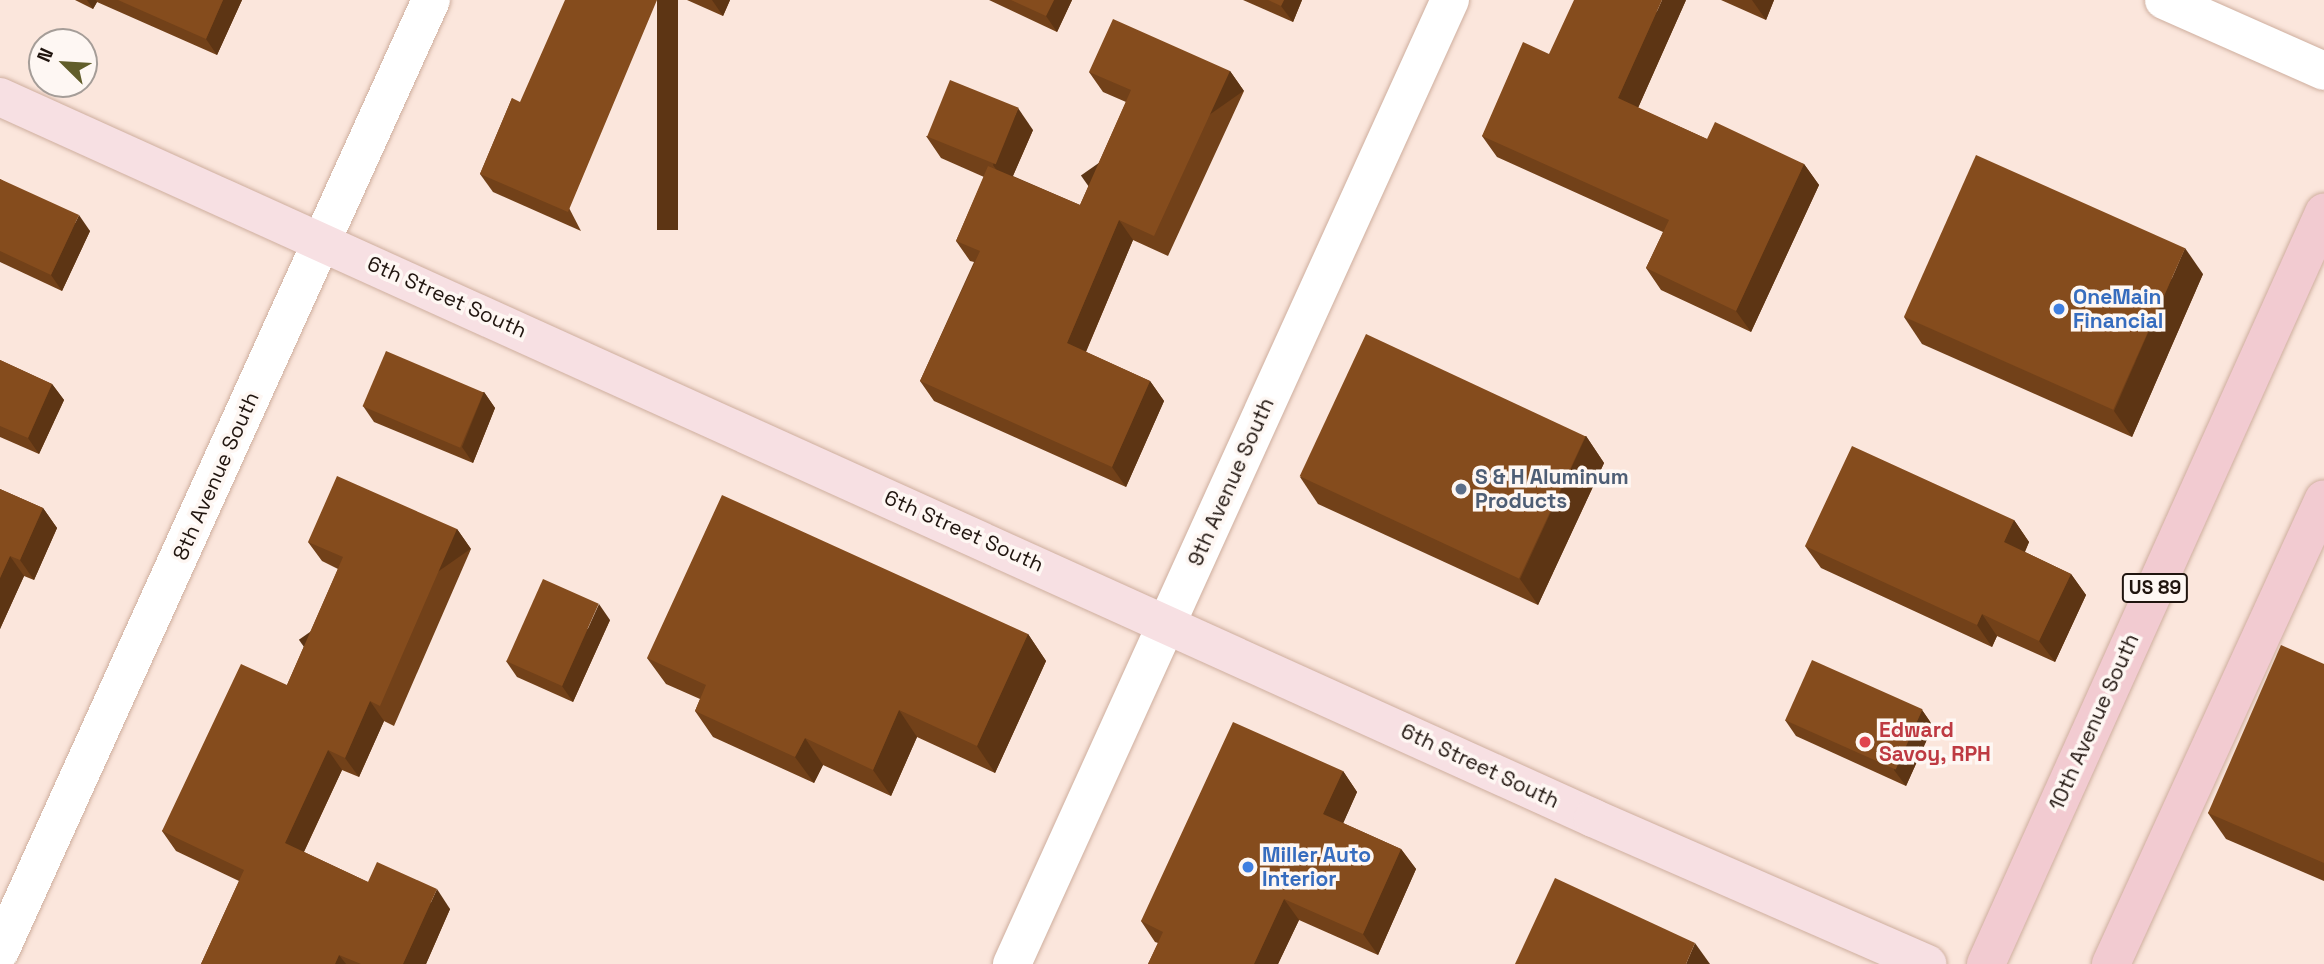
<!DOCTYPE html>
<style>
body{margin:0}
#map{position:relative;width:2324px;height:964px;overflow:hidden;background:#fbe6dc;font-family:"Space Grotesk",sans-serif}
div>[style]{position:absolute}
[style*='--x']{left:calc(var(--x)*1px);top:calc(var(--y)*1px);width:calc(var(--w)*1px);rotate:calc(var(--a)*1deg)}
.roads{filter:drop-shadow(0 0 2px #ceae9e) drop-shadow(0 0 2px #ceae9e)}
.minor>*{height:38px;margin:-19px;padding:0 19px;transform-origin:19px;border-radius:19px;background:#fff}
.major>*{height:38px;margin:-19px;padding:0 19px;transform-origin:19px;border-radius:19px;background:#f7e0e3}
.highway>*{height:38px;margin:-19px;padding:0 19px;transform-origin:19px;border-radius:19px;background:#f2cbd1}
.wall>*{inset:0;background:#724119}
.shaded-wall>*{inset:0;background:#5d3514;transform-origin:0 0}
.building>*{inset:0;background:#854c1d;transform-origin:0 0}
.dots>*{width:19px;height:19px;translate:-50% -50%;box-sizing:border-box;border:4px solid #fef7f3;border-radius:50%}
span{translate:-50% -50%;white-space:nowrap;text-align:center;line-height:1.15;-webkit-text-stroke:7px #fef7f3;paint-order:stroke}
.shield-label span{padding:2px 5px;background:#fef7f3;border:2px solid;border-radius:5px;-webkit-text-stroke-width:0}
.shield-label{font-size:19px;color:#20150f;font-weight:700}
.street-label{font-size:21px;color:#20150f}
.shop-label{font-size:21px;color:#366cbe;font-weight:700}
.left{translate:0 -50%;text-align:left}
.service-label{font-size:21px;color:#4e5e75;font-weight:700}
.health-label{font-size:21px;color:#be3a42;font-weight:700}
.north{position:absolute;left:28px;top:28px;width:70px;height:70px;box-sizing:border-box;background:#fef7f3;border:2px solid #a59d98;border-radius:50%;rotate:294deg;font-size:19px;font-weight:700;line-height:28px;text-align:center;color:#20150f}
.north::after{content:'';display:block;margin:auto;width:24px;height:32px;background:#615d2a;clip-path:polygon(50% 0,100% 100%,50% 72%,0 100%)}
</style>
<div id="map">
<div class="roads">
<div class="minor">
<div style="--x:2164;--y:0;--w:175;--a:23.9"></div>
<div style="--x:0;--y:951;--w:1044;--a:-65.62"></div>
<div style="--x:1012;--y:964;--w:1059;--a:-65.57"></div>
</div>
<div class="major">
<div style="--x:0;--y:97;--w:1749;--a:24.35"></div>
<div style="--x:1593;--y:818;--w:365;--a:23.6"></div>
</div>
<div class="highway">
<div style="--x:1986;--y:964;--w:824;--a:-65.77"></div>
<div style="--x:2111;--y:964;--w:511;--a:-65.39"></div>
</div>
</div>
<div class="wall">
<div style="clip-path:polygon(75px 0,242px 0,217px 55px,97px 2px,93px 9px)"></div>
<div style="clip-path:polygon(687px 0,730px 0,723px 16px)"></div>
<div style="clip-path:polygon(989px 0,1072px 0,1057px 32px)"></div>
<div style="clip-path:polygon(1243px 0,1302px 0,1293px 22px)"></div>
<div style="clip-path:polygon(1686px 0,1638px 108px,1707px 139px,1804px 164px,1819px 185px,1751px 332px,1661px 290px,1646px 268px,1663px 232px,1497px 157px,1482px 136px,1549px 54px)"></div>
<div style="clip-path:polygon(1721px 0,1774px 0,1766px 20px)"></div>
<div style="clip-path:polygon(1230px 71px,1244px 91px,1168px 256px,1133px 240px,1086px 352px,1150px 381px,1164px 401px,1126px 487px,934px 401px,920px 381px,974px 262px,970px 261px,956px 241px,984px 177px,941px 158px,926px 136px,1033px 130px,1013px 176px,1080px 205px,1126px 102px,1103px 92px,1089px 72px)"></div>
<div style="clip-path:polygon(512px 98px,581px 231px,493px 192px,480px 174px)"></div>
<div style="clip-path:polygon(0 179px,90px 231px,62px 291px,0 262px)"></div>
<div style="clip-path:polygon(2203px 274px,2132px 437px,1922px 344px,1904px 317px)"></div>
<div style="clip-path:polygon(0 360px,52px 384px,64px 400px,39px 454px,0 437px)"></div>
<div style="clip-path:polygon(484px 392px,495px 408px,473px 463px,374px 422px,363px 406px)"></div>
<div style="clip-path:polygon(1586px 436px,1604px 463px,1538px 605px,1318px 504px,1300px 477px)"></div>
<div style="clip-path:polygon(0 489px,43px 508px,57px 528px,34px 580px,24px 576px,0 629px)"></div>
<div style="clip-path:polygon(2014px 520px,2029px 542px,2025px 552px,2071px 574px,2086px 595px,2055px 662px,1997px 636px,1992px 647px,1821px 568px,1805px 546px)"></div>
<div style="clip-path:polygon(457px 529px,471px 549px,394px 726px,384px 721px,359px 777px,342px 770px,304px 852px,368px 882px,450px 909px,426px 964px,201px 964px,239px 881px,176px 851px,162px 831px,287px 685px,338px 569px,322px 561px,308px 542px)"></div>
<div style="clip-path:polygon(610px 620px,573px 702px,517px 677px,506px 661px)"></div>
<div style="clip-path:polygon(1028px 634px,1046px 661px,995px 773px,917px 737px,891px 796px,823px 765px,814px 783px,713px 737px,695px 711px,700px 699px,666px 684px,647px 658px)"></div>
<div style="clip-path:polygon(2324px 664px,2324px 881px,2226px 839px,2208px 813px)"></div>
<div style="clip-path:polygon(1922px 710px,1933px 726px,1906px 786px,1796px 736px,1785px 720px)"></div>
<div style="clip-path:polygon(1343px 771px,1357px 792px,1343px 823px,1401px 849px,1416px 869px,1378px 955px,1299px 920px,1278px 964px,1148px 964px,1158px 943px,1155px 942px,1141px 921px)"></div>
</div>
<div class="shaded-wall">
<div style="clip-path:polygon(87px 0,96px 0,97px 2px,93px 9px)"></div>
<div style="clip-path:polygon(223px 0,242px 0,217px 55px,206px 39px)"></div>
<div style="left:657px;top:0;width:21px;height:230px"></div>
<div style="clip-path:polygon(712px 0,730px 0,723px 16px)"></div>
<div style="clip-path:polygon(1054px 0,1072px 0,1057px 32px,1046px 16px)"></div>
<div style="clip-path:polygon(1284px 0,1302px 0,1293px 22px,1281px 6px)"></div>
<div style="clip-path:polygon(1662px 0,1686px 0,1633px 119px,1618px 98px)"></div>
<div style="clip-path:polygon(1752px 0,1774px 0,1766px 20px)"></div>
<div style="left:1230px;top:71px;width:24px;height:182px;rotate:55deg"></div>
<div style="clip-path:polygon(1018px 108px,1033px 130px,1008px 187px,993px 165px)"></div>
<div style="clip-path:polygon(1804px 164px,1819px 185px,1751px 332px,1736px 311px)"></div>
<div style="clip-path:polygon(79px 215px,90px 231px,62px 291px,51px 275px)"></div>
<div style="clip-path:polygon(1119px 220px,1133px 240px,1081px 363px,1067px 343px)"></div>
<div style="clip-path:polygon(2185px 248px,2203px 274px,2132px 437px,2114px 411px)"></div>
<div style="clip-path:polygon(1150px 381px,1164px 401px,1126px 487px,1112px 467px)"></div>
<div style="clip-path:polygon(52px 384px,64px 400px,39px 454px,28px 438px)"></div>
<div style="clip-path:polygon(484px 392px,495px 408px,473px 463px,462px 447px)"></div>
<div style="clip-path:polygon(1586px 436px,1604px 463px,1538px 605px,1520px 579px)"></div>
<div style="clip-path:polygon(43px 508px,57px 528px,34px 580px,20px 560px)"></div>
<div style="clip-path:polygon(2014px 520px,2029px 542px,2019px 564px,2004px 542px)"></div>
<div style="left:457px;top:529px;width:24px;height:193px;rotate:55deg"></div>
<div style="clip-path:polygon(10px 556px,24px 576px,0 629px,0 578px)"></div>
<div style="clip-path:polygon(2071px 574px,2086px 595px,2055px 662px,2039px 641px)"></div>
<div style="clip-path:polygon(599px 604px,610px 620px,573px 702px,562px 686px)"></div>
<div style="clip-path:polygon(1982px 614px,1997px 636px,1992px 647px,1977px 625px)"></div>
<div style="clip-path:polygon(1028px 634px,1046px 661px,995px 773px,977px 746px)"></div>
<div style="clip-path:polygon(370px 701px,384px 721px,359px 777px,345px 758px)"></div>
<div style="clip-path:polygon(899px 710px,917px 737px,891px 796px,873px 770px)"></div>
<div style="clip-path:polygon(1922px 710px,1933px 726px,1906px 786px,1894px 770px)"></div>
<div style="clip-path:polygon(805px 738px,823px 765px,814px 783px,795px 757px)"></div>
<div style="clip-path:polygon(328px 750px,342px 770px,299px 862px,285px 843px)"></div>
<div style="clip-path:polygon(1343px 771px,1357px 792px,1338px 835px,1323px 814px)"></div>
<div style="clip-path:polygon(1401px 849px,1416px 869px,1378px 955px,1363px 934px)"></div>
<div style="clip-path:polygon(437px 889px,450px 909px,426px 964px,403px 964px)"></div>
<div style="clip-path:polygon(1284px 899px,1299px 920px,1278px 964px,1254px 964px)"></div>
<div style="clip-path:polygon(1695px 943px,1710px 964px,1686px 964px)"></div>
<div style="clip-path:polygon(339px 955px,346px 964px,335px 964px)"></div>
</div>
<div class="building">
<div style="clip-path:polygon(118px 0,223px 0,206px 39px)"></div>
<div style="clip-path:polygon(565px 0,657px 0,568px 212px,480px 174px,512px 98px,520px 102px)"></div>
<div style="clip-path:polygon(1011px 0,1054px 0,1046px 16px)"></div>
<div style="clip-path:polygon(1268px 0,1284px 0,1281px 6px)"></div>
<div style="clip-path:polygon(1574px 0,1662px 0,1618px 98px,1707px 139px,1715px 122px,1804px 164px,1736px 311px,1646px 268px,1669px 220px,1482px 136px,1523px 42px,1549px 54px)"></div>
<div style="clip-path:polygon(1113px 19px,1230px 71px,1154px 236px,1119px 220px,1067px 343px,1150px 381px,1112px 467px,920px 381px,980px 251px,956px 241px,988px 166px,1080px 205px,1131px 90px,1089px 72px)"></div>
<div style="left:950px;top:80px;width:74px;height:61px;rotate:22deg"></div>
<div style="left:1976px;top:155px;width:229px;height:177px;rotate:24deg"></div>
<div style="clip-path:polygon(0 179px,79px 215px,51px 275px,0 251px)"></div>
<div style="left:1366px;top:334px;width:242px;height:157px;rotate:25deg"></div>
<div style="left:386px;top:351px;width:106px;height:60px;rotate:23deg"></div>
<div style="clip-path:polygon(0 360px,52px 384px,28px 438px,0 426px)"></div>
<div style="clip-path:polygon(1852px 446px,2014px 520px,2004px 542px,2071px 574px,2039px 641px,1982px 614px,1977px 625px,1805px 546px)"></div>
<div style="clip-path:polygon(337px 476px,457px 529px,380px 706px,370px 701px,345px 758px,328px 750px,285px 843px,368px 882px,377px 862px,437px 889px,403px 964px,361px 964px,339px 955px,335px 964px,201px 964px,244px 870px,162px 831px,241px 664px,287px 685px,343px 557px,308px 542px)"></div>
<div style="clip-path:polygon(0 489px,43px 508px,20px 560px,10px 556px,0 578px)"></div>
<div style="clip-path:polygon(722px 495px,1028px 634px,977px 746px,899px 710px,873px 770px,805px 738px,795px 757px,695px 711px,706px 685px,647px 658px)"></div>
<div style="left:543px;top:579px;width:61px;height:90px;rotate:24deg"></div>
<div style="clip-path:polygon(2281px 645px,2324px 664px,2324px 863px,2208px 813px)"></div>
<div style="left:1812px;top:660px;width:121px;height:66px;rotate:24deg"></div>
<div style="clip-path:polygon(1233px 722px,1343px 771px,1323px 814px,1401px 849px,1363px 934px,1284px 899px,1254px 964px,1148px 964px,1163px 932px,1141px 921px)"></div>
<div style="clip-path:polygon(1555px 878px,1695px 943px,1686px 964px,1515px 964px)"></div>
</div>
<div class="dots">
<div style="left:2059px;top:309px;background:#3f7fe0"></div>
<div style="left:1461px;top:489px;background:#5c6f8a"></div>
<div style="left:1865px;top:742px;background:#e0444e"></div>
<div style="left:1248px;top:867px;background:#3f7fe0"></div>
</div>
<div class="shield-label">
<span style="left:2155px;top:588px">US 89</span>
</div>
<div class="street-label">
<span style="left:447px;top:297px;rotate:24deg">6th Street South</span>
<span style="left:216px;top:476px;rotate:-66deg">8th Avenue South</span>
<span style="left:1231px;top:482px;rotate:-66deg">9th Avenue South</span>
<span style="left:964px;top:531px;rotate:24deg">6th Street South</span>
<span style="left:2094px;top:722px;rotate:-66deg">10th Avenue South</span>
<span style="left:1480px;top:766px;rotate:25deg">6th Street South</span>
</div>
<div class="shop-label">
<span class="left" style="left:2073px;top:309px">OneMain<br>Financial</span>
<span class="left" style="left:1262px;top:867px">Miller Auto<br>Interior</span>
</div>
<div class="service-label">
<span class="left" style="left:1475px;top:489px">S &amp; H Aluminum<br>Products</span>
</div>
<div class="health-label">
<span class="left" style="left:1879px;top:742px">Edward<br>Savoy, RPH</span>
</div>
<div class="north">N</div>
</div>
